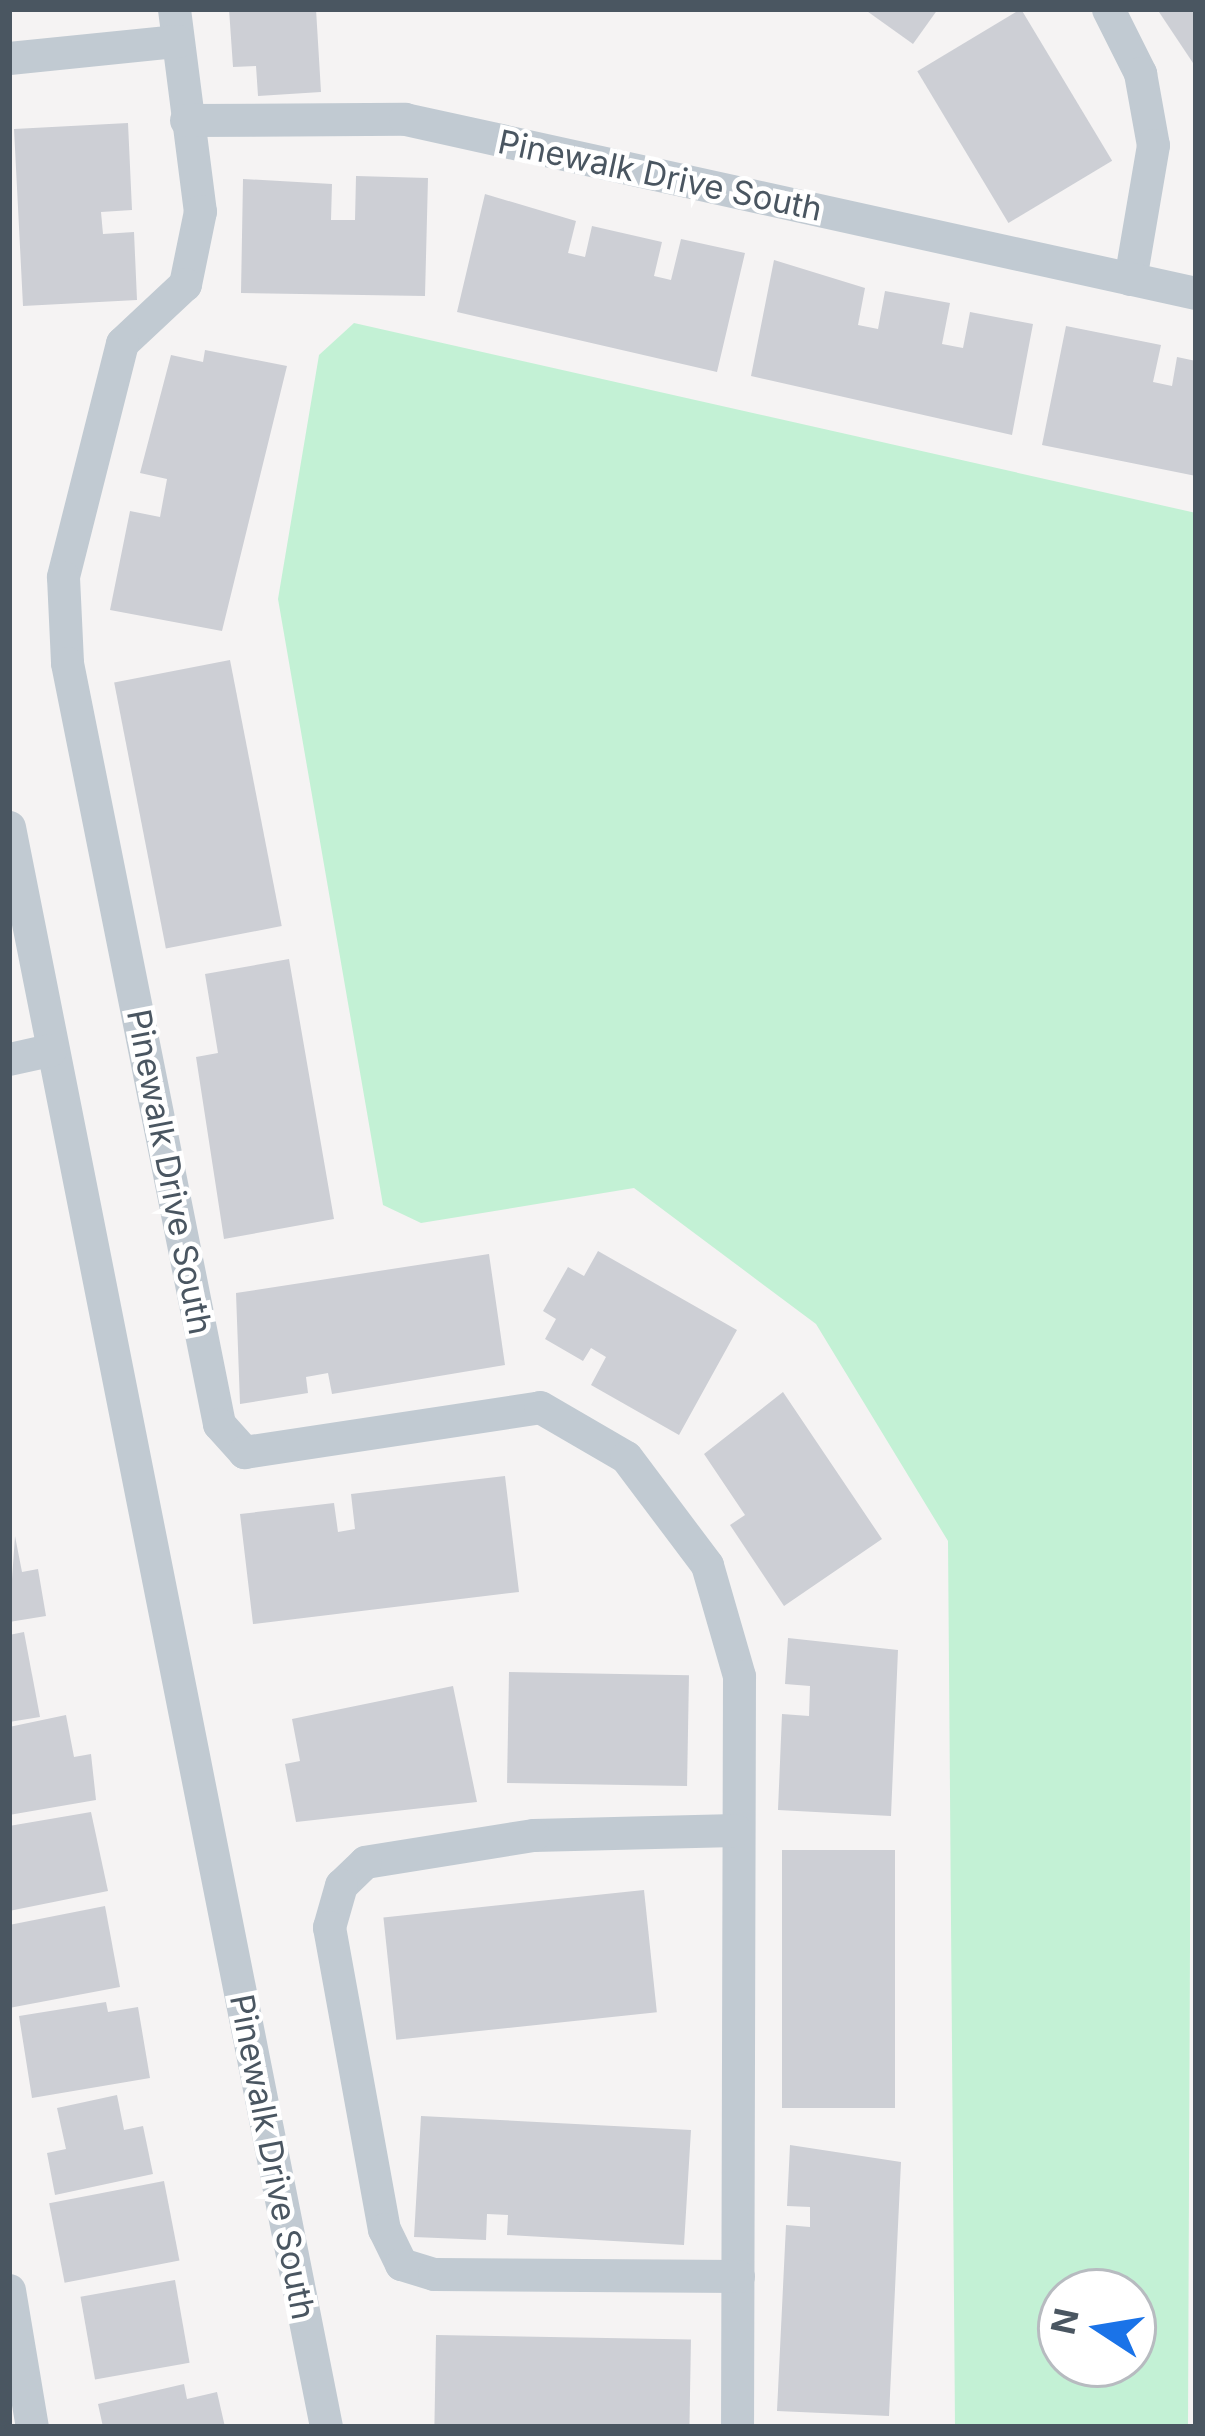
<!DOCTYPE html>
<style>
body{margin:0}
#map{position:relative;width:1205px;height:2436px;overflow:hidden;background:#f5f3f3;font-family:Inter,sans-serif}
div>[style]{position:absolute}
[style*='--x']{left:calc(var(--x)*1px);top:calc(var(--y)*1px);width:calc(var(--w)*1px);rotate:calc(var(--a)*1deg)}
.green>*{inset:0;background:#c3f1d5}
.building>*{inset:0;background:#cdcfd5;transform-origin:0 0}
.minor>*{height:33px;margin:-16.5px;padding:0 16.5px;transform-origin:16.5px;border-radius:16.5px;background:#c1cad2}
span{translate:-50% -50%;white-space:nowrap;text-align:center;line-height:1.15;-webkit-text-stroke:9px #fff;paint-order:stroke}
.street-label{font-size:33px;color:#4a5661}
.frame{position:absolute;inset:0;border:12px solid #4a5661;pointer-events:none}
.north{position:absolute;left:1037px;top:2268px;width:120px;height:120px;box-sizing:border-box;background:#fff;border:3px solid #b7bbc0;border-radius:50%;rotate:282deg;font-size:33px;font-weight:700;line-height:48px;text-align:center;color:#4a5661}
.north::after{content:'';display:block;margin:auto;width:42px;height:54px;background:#1a73e8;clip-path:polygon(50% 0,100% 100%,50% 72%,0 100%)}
</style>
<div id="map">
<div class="green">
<div style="clip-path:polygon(evenodd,354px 323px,1196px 513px,1188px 2427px,955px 2427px,948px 1541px,816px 1324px,634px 1188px,421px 1223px,383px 1205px,278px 599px,319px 355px,354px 323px,1061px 2292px,1133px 2292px,1133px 2364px,1061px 2364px,1061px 2292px)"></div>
</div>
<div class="building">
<div style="clip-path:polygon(229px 9px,316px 9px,321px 92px,258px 96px,256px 66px,233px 67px)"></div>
<div style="clip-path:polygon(864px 9px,938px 9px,913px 44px)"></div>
<div style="left:1021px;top:9px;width:177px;height:121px;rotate:59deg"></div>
<div style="clip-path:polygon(1157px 9px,1196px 9px,1196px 61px,1193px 63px)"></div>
<div style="clip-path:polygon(128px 123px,132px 210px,101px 212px,103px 234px,134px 232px,137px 300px,23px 306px,14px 129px)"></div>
<div style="clip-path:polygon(356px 176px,428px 178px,425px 296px,241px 293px,243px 179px,332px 184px,331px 220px,355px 220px)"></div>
<div style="clip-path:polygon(485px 194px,576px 221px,568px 253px,585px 257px,592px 226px,662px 242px,654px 276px,671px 280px,681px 239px,745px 253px,717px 372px,457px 312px)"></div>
<div style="clip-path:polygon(774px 260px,865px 288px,858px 325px,878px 329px,885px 291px,950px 303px,942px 344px,963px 348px,970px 312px,1033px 324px,1012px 435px,751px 376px)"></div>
<div style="clip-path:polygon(1066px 326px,1161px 345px,1153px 382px,1172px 386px,1177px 357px,1196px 361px,1196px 476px,1042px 445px)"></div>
<div style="clip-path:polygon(205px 350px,287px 366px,222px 631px,110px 610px,130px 511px,160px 517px,167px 479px,140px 473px,171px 355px,203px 362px)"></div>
<div style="left:230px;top:660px;width:271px;height:118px;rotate:79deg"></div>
<div style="clip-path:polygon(289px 959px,334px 1219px,224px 1239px,196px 1057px,218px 1053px,205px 974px)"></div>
<div style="clip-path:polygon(598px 1251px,737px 1330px,679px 1435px,591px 1385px,606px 1357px,591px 1348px,583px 1361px,545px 1339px,556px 1319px,543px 1311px,568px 1267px,584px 1276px)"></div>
<div style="clip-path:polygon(489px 1254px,505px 1365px,332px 1394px,328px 1373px,306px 1377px,308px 1393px,240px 1404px,236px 1293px)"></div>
<div style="clip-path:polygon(783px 1392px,882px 1539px,784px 1606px,730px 1525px,745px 1515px,704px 1454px)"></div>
<div style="clip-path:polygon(505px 1476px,519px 1592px,253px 1624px,240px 1514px,334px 1503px,338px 1532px,355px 1529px,351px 1494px)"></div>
<div style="clip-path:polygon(15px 1536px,22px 1572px,38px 1569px,46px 1616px,9px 1622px)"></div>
<div style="clip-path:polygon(24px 1632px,40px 1717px,9px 1722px,9px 1635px)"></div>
<div style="clip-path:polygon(788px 1638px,898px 1650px,891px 1816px,778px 1810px,782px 1714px,809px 1716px,810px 1686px,785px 1684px)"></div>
<div style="left:509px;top:1672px;width:180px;height:111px;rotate:1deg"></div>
<div style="clip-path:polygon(453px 1686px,477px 1802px,296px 1822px,285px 1764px,300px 1761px,292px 1719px)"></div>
<div style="clip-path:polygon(66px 1715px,74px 1757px,91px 1754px,96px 1800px,9px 1815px,9px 1727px)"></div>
<div style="clip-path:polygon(91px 1812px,108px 1891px,9px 1911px,9px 1826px)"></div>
<div style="left:895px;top:1850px;width:258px;height:113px;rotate:90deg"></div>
<div style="left:644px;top:1890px;width:123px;height:262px;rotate:84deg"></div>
<div style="clip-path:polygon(105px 1906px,120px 1987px,9px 2008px,9px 1925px)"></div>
<div style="clip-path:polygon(106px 2002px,108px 2012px,138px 2007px,150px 2078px,32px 2098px,19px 2016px)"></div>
<div style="clip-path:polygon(117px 2095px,124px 2130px,143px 2126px,153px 2174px,55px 2195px,47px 2153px,66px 2149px,57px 2108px)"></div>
<div style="clip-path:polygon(421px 2116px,691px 2130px,684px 2245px,507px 2235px,508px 2215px,487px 2214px,486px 2240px,414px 2237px)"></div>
<div style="clip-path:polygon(790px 2145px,901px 2162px,889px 2416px,777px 2411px,786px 2225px,810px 2227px,810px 2207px,787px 2206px)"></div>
<div style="left:164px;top:2181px;width:81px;height:117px;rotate:79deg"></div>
<div style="left:175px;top:2280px;width:84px;height:96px;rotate:80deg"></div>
<div style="left:436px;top:2335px;width:255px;height:92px;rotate:1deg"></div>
<div style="clip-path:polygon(184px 2384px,187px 2399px,217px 2392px,225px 2427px,103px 2427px,98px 2404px)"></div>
</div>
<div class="minor">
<div style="--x:174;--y:9;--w:204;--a:82.7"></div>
<div style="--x:200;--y:211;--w:75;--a:101.6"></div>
<div style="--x:185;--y:284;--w:86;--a:136.9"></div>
<div style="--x:122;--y:343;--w:241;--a:104.2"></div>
<div style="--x:63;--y:577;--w:86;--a:87.3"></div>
<div style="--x:67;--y:663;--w:776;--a:78.7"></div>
<div style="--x:219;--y:1424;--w:38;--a:48"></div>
<div style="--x:244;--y:1452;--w:299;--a:-8.6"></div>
<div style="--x:540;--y:1407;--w:99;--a:30.2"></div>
<div style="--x:626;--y:1457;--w:135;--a:53.1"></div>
<div style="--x:707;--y:1565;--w:116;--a:73.9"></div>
<div style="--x:739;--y:1676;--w:751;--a:90.15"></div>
<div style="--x:1108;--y:9;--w:72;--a:63.4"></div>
<div style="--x:1140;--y:73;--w:73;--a:79.8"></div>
<div style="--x:1153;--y:145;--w:136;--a:99.7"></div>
<div style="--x:9;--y:58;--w:169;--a:-5.8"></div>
<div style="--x:186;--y:120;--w:219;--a:-0.3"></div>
<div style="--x:405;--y:119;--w:810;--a:12.41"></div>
<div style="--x:9;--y:827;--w:1631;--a:78.79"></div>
<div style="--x:9;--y:1059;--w:42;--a:-12.4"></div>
<div style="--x:735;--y:1830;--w:202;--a:178.6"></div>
<div style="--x:533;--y:1835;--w:170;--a:170.9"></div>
<div style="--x:365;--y:1862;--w:33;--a:136"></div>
<div style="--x:341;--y:1885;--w:44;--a:105.9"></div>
<div style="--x:329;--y:1927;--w:307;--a:79.7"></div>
<div style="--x:384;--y:2229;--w:39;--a:64"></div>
<div style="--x:401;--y:2264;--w:34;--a:17"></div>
<div style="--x:434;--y:2274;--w:304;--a:0.4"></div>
<div style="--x:9;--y:2290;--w:139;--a:80.5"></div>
</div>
<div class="street-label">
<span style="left:660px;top:176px;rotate:12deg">Pinewalk Drive South</span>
<span style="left:169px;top:1172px;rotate:79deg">Pinewalk Drive South</span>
<span style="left:272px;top:2157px;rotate:79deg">Pinewalk Drive South</span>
</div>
<div class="frame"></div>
<div class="north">N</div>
</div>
